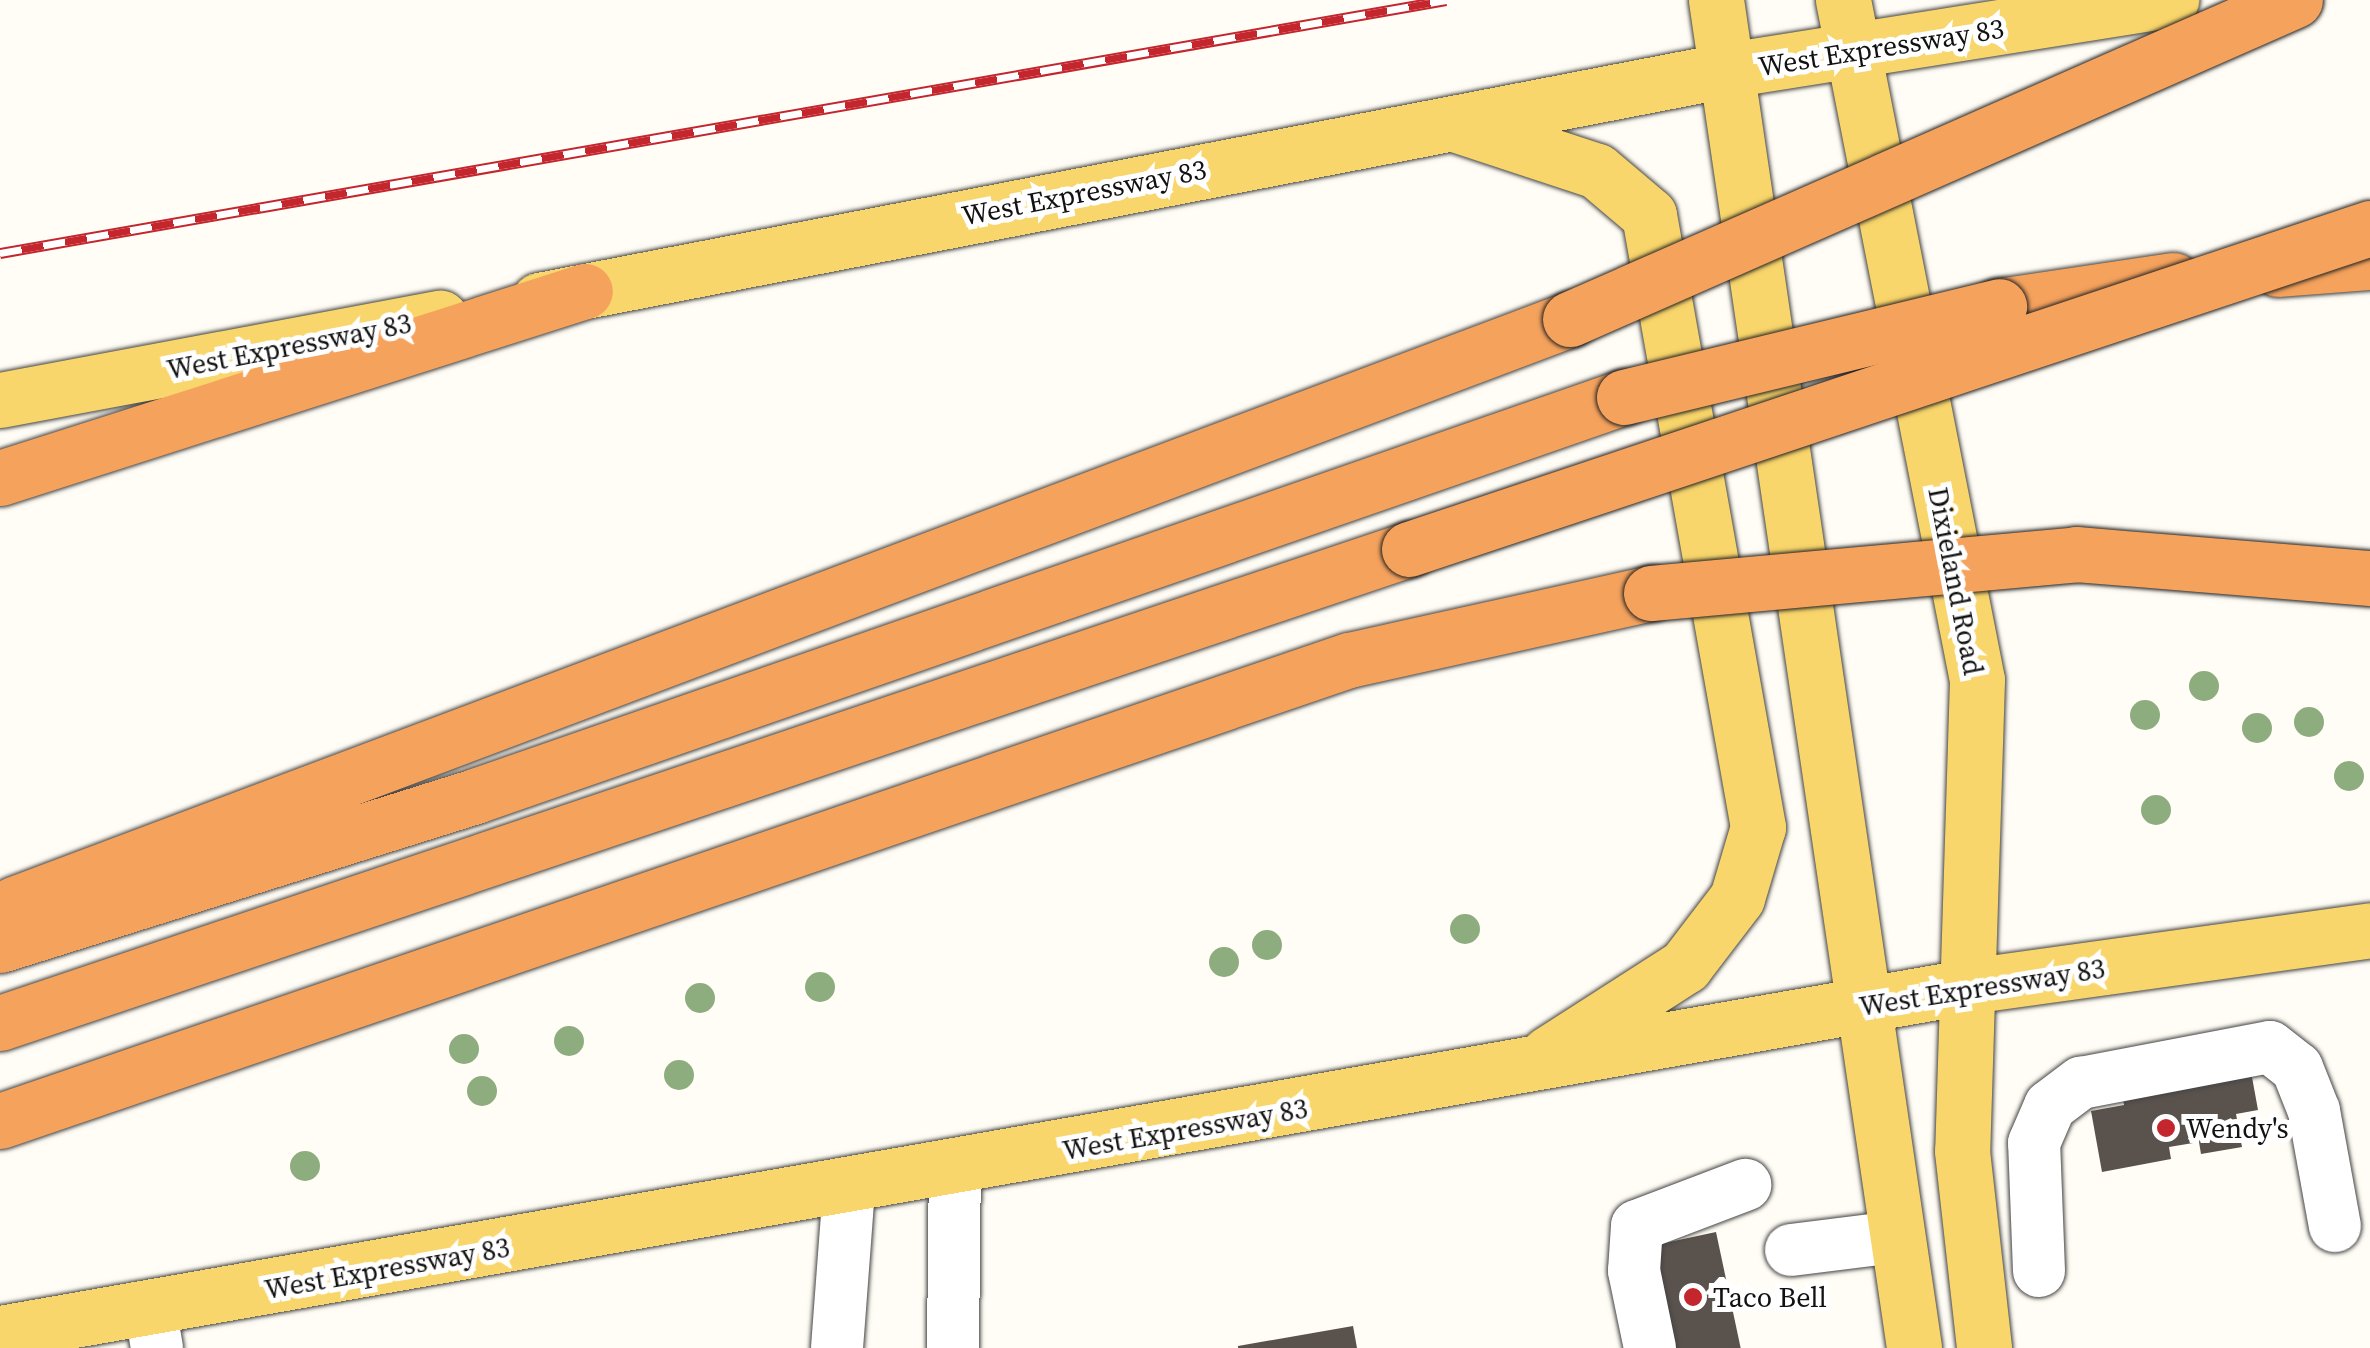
<!DOCTYPE html>
<style>
body{margin:0}
#map{position:relative;width:2370px;height:1348px;overflow:hidden;background:#fffdf5;font-family:"Source Serif 4",serif}
div>[style]{position:absolute}
[style*='--x']{left:calc(var(--x)*1px);top:calc(var(--y)*1px);width:calc(var(--w)*1px);rotate:calc(var(--a)*1deg)}
.building>*{inset:0;background:#5a524d;transform-origin:0 0}
.roads{filter:drop-shadow(0 0 2px #444) drop-shadow(0 0 2px #444)}
.minor>*{height:52px;margin:-26px;padding:0 26px;transform-origin:26px;border-radius:26px;background:#fff}
.major>*{height:55px;margin:-27.5px;padding:0 27.5px;transform-origin:27.5px;border-radius:27.5px;background:#f9d66b}
.highway>*{height:55px;margin:-27.5px;padding:0 27.5px;transform-origin:27.5px;border-radius:27.5px;background:#f5a25d}
.rail>*{height:11px;margin-top:-5.5px;transform-origin:0;background:repeating-linear-gradient(90deg,#fff 0 22px,#c4262e 0 44px);box-sizing:border-box;border-block:2px solid #c4262e}
.bridges{filter:drop-shadow(0 0 2px #222) drop-shadow(0 0 2px #222)}
.highway-bridge>*{height:55px;margin:-27.5px;padding:0 27.5px;transform-origin:27.5px;border-radius:27.5px;background:#f5a25d}
.trees>*{width:30px;height:30px;margin:-15px;border-radius:50%;background:#8dad7f}
.dots>*{width:28px;height:28px;translate:-50% -50%;box-sizing:border-box;border:5px solid #fff;border-radius:50%}
span{translate:-50% -50%;white-space:nowrap;text-align:center;line-height:1.15;-webkit-text-stroke:10px #fff;paint-order:stroke}
.street-label{font-size:28px;color:#111}
.poi-label{font-size:28px;color:#111}
.left{translate:0 -50%;text-align:left}
</style>
<div id="map">
<div class="building">
<div style="clip-path:polygon(2250px 1066px,2258px 1110px,2236px 1114px,2242px 1147px,2201px 1154px,2199px 1142px,2169px 1147px,2171px 1159px,2102px 1172px,2091px 1111px,2124px 1105px,2121px 1089px)"></div>
<div style="left:1716px;top:1232px;width:119px;height:73px;rotate:78deg"></div>
<div style="clip-path:polygon(1353px 1326px,1357px 1348px,1238px 1348px,1238px 1346px)"></div>
</div>
<div class="roads">
<div class="minor">
<div style="--x:1791;--y:1250;--w:105;--a:-7.1"></div>
<div style="--x:2039;--y:1271;--w:128;--a:-92.2"></div>
<div style="--x:2034;--y:1143;--w:40;--a:-66.6"></div>
<div style="--x:2050;--y:1106;--w:39;--a:-37"></div>
<div style="--x:2081;--y:1083;--w:192;--a:-10.8"></div>
<div style="--x:2270;--y:1047;--w:34;--a:38"></div>
<div style="--x:2297;--y:1068;--w:46;--a:68.4"></div>
<div style="--x:2314;--y:1111;--w:117;--a:79.7"></div>
<div style="--x:150;--y:1307;--w:42;--a:80.3"></div>
<div style="--x:837;--y:1348;--w:158;--a:-85.7"></div>
<div style="--x:953;--y:1348;--w:178;--a:-89.4"></div>
<div style="--x:1650;--y:1348;--w:79;--a:-101.7"></div>
<div style="--x:1634;--y:1271;--w:45;--a:-86.2"></div>
<div style="--x:1637;--y:1226;--w:116;--a:-20.8"></div>
</div>
<div class="major">
<div style="--x:1716;--y:0;--w:1362;--a:81.64"></div>
<div style="--x:1843;--y:0;--w:693;--a:78.85"></div>
<div style="--x:1977;--y:680;--w:471;--a:91.8"></div>
<div style="--x:1962;--y:1151;--w:198;--a:83.6"></div>
<div style="--x:1457;--y:125;--w:147;--a:18.2"></div>
<div style="--x:1597;--y:171;--w:68;--a:40.2"></div>
<div style="--x:1649;--y:215;--w:622;--a:79.9"></div>
<div style="--x:1758;--y:827;--w:74;--a:106.5"></div>
<div style="--x:1737;--y:898;--w:86;--a:127.4"></div>
<div style="--x:1685;--y:966;--w:163;--a:147.3"></div>
<div style="--x:539;--y:300;--w:1204;--a:-10.96"></div>
<div style="--x:1721;--y:71;--w:456;--a:-9"></div>
<div style="--x:0;--y:400;--w:448;--a:-10.6"></div>
<div style="--x:0;--y:1333;--w:1999;--a:-9.99"></div>
<div style="--x:1969;--y:986;--w:405;--a:-7.9"></div>
</div>
<div class="highway">
<div style="--x:2278;--y:269;--w:92;--a:-4.4"></div>
<div style="--x:1999;--y:306;--w:176;--a:-8.5"></div>
<div style="--x:0;--y:478;--w:614;--a:-17.73"></div>
<div style="--x:14;--y:904;--w:1662;--a:-20.6"></div>
<div style="--x:0;--y:945;--w:498;--a:-17.4"></div>
<div style="--x:475;--y:796;--w:1216;--a:-19.15"></div>
<div style="--x:0;--y:1023;--w:1487;--a:-18.59"></div>
<div style="--x:0;--y:1121;--w:1426;--a:-18.87"></div>
<div style="--x:1349;--y:660;--w:309;--a:-12.5"></div>
</div>
</div>
<div class="rail">
<div style="--x:0;--y:253;--w:1468;--a:-9.92"></div>
</div>
<div class="bridges">
<div class="highway-bridge">
<div style="--x:1570;--y:319;--w:792;--a:-23.75"></div>
<div style="--x:1624;--y:397;--w:386;--a:-13.6"></div>
<div style="--x:1409;--y:549;--w:1013;--a:-18.47"></div>
<div style="--x:1651;--y:593;--w:427;--a:-5.2"></div>
<div style="--x:2076;--y:554;--w:295;--a:4.7"></div>
</div>
</div>
<div class="trees">
<div style="left:2204px;top:686px"></div>
<div style="left:2145px;top:715px"></div>
<div style="left:2309px;top:722px"></div>
<div style="left:2257px;top:728px"></div>
<div style="left:2349px;top:776px"></div>
<div style="left:2156px;top:810px"></div>
<div style="left:1465px;top:929px"></div>
<div style="left:1267px;top:945px"></div>
<div style="left:1224px;top:962px"></div>
<div style="left:820px;top:987px"></div>
<div style="left:700px;top:998px"></div>
<div style="left:569px;top:1041px"></div>
<div style="left:464px;top:1049px"></div>
<div style="left:679px;top:1075px"></div>
<div style="left:482px;top:1091px"></div>
<div style="left:305px;top:1166px"></div>
</div>
<div class="dots">
<div style="left:2166px;top:1128px;background:#c4262e"></div>
<div style="left:1693px;top:1297px;background:#c4262e"></div>
</div>
<div class="street-label">
<span style="left:1881px;top:47px;rotate:-9deg">West Expressway 83</span>
<span style="left:1084px;top:192px;rotate:-11deg">West Expressway 83</span>
<span style="left:289px;top:346px;rotate:-11deg">West Expressway 83</span>
<span style="left:1956px;top:581px;rotate:79deg">Dixieland Road</span>
<span style="left:1982px;top:987px;rotate:-9deg">West Expressway 83</span>
<span style="left:1185px;top:1129px;rotate:-10deg">West Expressway 83</span>
<span style="left:387px;top:1268px;rotate:-10deg">West Expressway 83</span>
</div>
<div class="poi-label">
<span class="left" style="left:2186px;top:1128px">Wendy's</span>
<span class="left" style="left:1713px;top:1297px">Taco Bell</span>
</div>
</div>
